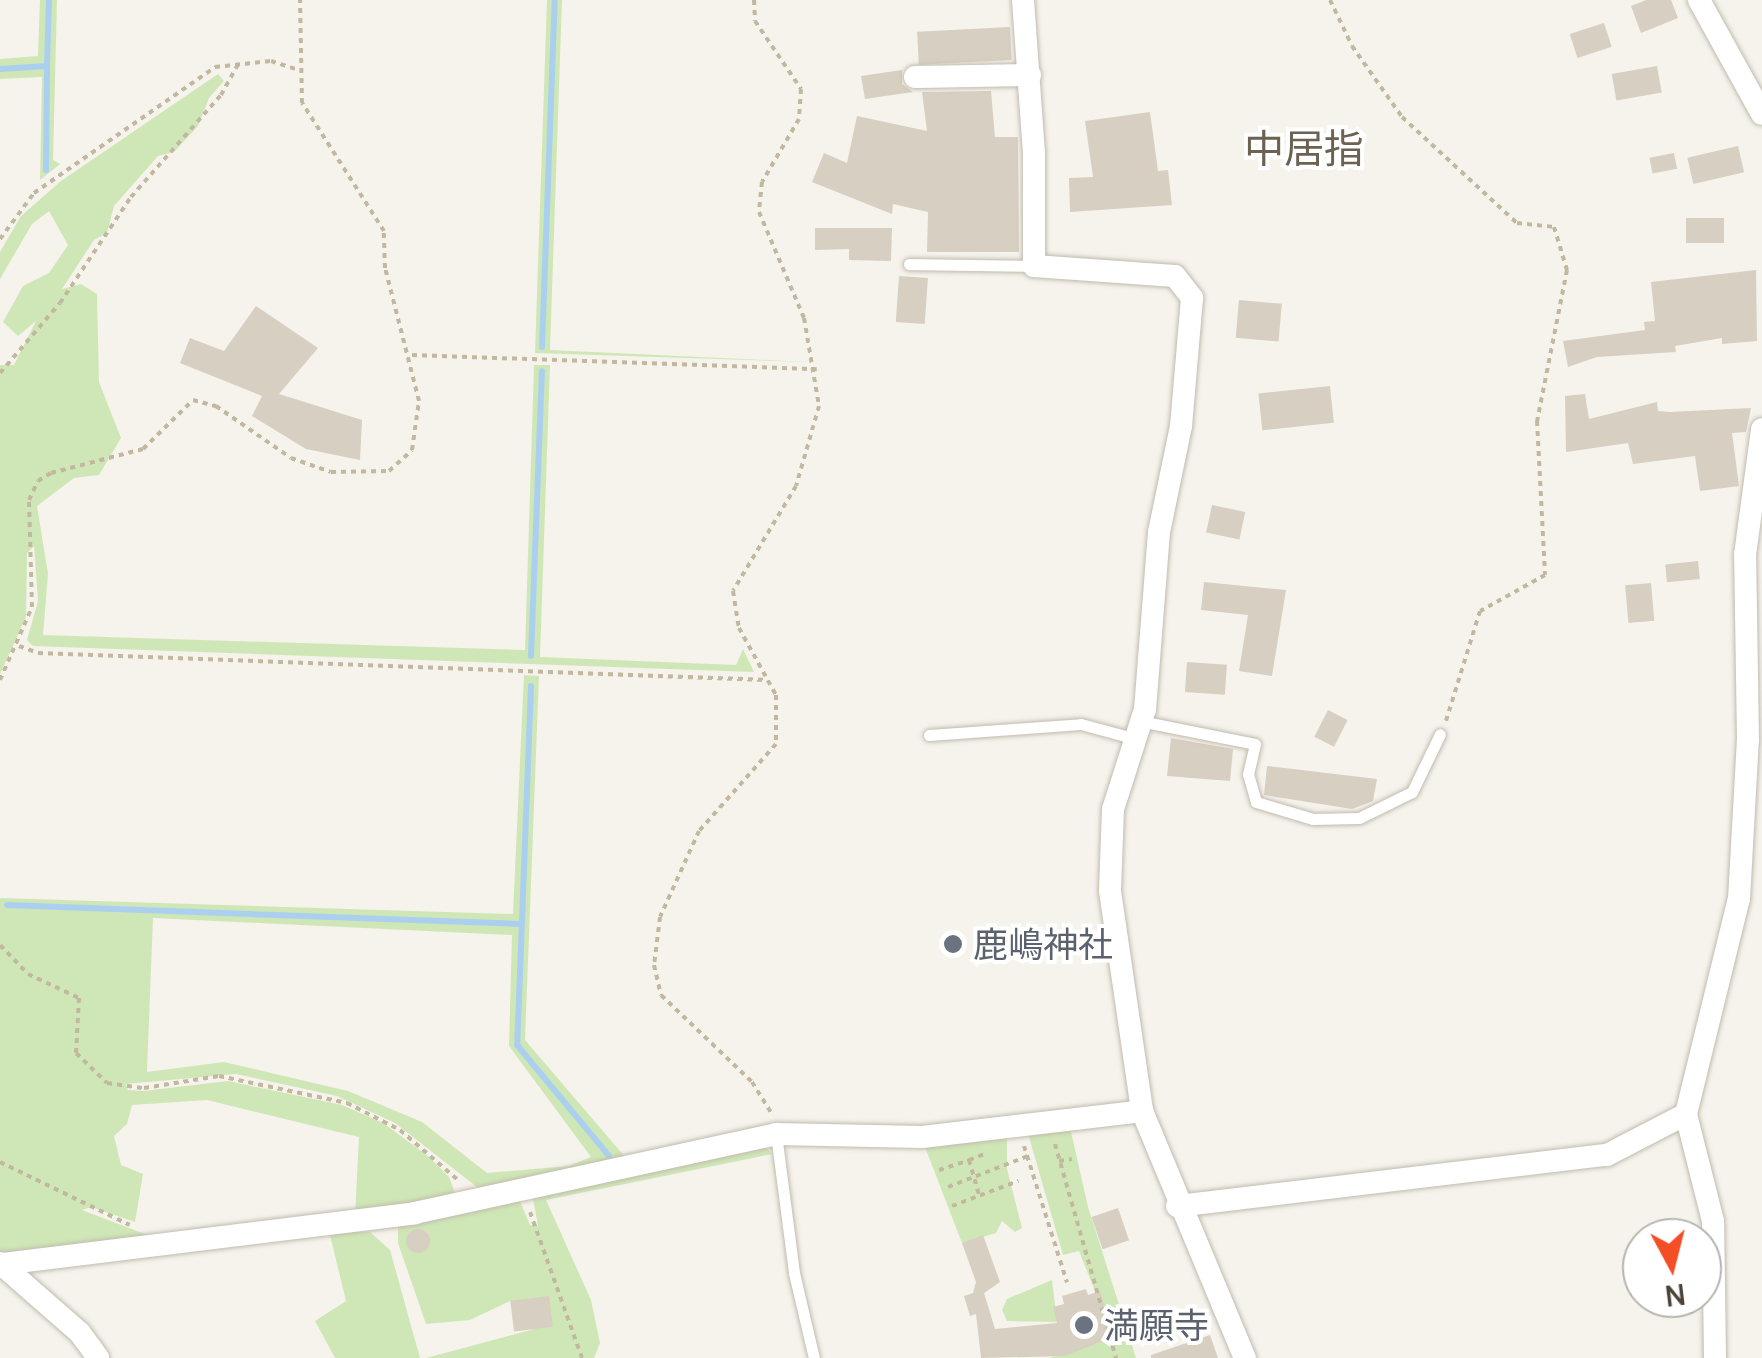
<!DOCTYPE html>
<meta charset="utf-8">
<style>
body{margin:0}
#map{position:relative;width:1762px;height:1358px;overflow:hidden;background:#f5f3ec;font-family:Manrope,"Noto Sans JP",sans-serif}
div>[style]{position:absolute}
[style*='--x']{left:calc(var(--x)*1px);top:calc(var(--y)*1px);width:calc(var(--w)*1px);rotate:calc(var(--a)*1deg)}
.green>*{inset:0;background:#cfe7b6}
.stream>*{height:6px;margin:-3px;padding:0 3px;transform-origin:3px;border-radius:3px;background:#abd0ef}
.building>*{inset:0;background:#d7cfc1;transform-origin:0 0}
.round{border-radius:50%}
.path>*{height:4px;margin-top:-2px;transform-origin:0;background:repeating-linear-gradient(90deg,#c2b8a0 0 5px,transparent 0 10px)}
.roads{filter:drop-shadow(0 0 2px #c1bbae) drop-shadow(0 0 2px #c1bbae)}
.lane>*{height:11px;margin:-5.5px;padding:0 5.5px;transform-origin:5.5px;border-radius:5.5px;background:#fff}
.street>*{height:22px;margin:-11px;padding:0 11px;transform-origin:11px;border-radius:11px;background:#fff}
.dots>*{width:28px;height:28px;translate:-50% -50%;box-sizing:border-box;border:5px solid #fff;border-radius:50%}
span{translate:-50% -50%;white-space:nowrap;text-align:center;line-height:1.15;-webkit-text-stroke:8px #fff;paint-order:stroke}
.worship-label{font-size:35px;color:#5b616d}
.left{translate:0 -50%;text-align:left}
.quarter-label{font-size:40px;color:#6c6251}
.north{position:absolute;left:1622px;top:1218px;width:100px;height:100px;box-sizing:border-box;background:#fff;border:2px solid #b7b4b0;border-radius:50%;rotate:173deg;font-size:28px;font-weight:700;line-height:40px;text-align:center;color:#4a4439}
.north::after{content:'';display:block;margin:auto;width:35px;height:45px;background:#f34e25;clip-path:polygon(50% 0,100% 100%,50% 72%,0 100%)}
</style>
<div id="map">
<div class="green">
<div style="clip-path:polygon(40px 0,57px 0,53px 160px,60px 164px,40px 180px,42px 77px,0 79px,0 59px,38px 56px)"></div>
<div style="clip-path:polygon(547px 0,562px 0,550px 350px,808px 362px,535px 353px)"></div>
<div style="clip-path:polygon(218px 74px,224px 81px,209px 98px,198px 126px,174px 152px,158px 156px,114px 206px,107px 233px,94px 240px,62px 289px,81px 284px,97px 294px,99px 382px,121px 438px,99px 475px,74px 478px,37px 506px,48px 574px,43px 635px,525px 650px,534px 365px,550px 365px,540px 657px,736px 665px,743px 649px,754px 672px,33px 646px,27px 640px,38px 601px,34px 546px,27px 553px,26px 617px,0 674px,0 365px,14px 365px,36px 321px,18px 336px,3px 322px,23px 286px,49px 273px,68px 245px,49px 211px,32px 224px,0 279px,0 252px,21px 216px,61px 181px)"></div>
<div style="clip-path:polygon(evenodd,524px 675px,539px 676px,525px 1040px,626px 1158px,482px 1191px,395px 1123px,337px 1096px,236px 1074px,126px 1084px,128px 1090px,144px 1091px,228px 1081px,342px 1105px,383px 1123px,428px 1156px,449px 1177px,456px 1196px,355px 1216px,359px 1137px,207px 1100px,132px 1105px,127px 1124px,114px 1136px,121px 1165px,143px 1174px,135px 1222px,91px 1207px,82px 1210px,150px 1236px,0 1255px,0 898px,513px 914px,524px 675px,153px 918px,512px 935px,509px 1046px,591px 1157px,569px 1166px,487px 1173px,422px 1122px,348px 1091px,224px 1062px,147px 1072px,153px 918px)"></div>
<div style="clip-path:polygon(1070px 1127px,1088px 1207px,1136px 1358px,1050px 1358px,1113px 1336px,1079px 1251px,1063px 1255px,1029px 1137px,1030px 1132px)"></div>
<div style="clip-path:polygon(1007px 1136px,1007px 1169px,1022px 1228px,1015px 1232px,1002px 1221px,996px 1233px,962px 1243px,923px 1142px)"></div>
<div style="clip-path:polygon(764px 1145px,772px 1154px,546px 1200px,591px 1300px,600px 1343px,594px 1358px,426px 1358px,549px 1325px,510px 1301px,470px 1320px,426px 1324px,398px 1243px,398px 1222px,519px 1199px,530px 1225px,538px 1226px,532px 1193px)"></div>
<div style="clip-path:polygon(329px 1231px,370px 1232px,390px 1250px,420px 1358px,335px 1358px,315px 1321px,346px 1301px)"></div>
<div style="clip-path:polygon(1052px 1280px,1057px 1322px,1007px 1321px,1002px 1310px,1007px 1299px)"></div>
</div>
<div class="stream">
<div style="--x:0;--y:69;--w:47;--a:-3.7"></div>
<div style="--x:47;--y:66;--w:66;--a:-88.3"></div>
<div style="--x:46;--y:170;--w:104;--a:-89.4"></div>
<div style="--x:542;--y:347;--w:347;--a:-87.9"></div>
<div style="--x:531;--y:656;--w:285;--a:-87.8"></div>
<div style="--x:531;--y:686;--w:359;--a:92.2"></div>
<div style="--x:517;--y:1045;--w:144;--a:50.3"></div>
<div style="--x:7;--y:905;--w:514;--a:2.12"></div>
</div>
<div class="building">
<div style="clip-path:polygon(1646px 0,1671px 0,1678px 18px,1641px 33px,1631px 6px)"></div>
<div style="left:1604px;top:23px;width:25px;height:36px;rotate:72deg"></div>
<div style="left:1010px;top:27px;width:33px;height:93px;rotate:87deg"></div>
<div style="left:1657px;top:66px;width:27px;height:46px;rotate:80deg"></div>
<div style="clip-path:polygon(902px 70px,902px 84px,913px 92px,865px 99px,861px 76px)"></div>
<div style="clip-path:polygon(991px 91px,995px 137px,1018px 137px,1019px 252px,927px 252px,928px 212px,893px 204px,892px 214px,812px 182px,824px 153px,847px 163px,857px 116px,927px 131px,922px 92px)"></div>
<div style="clip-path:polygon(1150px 112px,1158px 171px,1168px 170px,1172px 205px,1070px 212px,1069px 178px,1093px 177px,1085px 121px)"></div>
<div style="left:1738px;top:146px;width:27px;height:52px;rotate:77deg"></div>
<div style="left:1674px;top:153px;width:16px;height:25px;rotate:79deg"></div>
<div style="left:1686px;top:218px;width:38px;height:25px"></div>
<div style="clip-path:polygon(815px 228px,892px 228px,891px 261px,849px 260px,849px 249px,815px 250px)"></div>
<div style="clip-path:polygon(1756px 270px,1757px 341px,1722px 344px,1722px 338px,1675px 346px,1676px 352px,1597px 357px,1568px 367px,1563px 341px,1645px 330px,1644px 322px,1655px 321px,1651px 282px)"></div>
<div style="left:899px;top:276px;width:29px;height:46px;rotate:4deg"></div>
<div style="left:1239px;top:300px;width:43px;height:38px;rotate:5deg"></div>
<div style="clip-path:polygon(256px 306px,318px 348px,279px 394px,362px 420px,360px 460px,306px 449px,252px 416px,262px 396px,180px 363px,190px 338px,224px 351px)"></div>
<div style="left:1330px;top:386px;width:37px;height:72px;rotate:84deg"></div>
<div style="clip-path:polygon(1585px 394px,1589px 419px,1657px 402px,1658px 411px,1670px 412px,1751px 408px,1746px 432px,1732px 433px,1739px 486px,1700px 491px,1695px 456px,1633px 464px,1628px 443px,1566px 452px,1565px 396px)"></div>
<div style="left:1212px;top:505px;width:34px;height:28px;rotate:12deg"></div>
<div style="left:1698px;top:561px;width:18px;height:33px;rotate:84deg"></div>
<div style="clip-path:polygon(1204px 582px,1286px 590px,1272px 676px,1239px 671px,1248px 615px,1201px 610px)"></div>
<div style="left:1651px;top:583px;width:38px;height:26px;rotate:85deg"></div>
<div style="left:1187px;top:662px;width:40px;height:30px;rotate:4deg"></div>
<div style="left:1328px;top:710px;width:22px;height:30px;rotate:27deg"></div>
<div style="clip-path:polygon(1171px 738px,1233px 749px,1230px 781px,1167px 776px)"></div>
<div style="clip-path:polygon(1267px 766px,1377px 779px,1373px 801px,1352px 809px,1264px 795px)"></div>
<div class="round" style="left:943px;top:934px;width:20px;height:20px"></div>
<div style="left:1118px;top:1208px;width:34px;height:28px;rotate:71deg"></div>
<div class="round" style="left:406px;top:1229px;width:24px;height:24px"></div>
<div style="clip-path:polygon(983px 1235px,1000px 1282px,984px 1293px,995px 1329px,1057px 1323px,1053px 1307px,1064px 1304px,1062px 1296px,1086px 1289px,1088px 1295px,1100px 1291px,1113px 1337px,1065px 1356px,981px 1358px,976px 1314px,970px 1316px,964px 1296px,973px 1293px,976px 1282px,962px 1243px)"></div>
<div style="left:549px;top:1296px;width:31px;height:39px;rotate:83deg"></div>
<div style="clip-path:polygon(1210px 1335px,1218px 1358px,1151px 1358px,1151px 1355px)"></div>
</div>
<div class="path">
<div style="--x:754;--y:0;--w:21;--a:87"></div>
<div style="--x:755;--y:21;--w:82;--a:55.9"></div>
<div style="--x:801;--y:89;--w:30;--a:94"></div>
<div style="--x:799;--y:119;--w:73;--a:120.4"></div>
<div style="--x:762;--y:182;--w:30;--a:96"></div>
<div style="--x:759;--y:212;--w:115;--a:67"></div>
<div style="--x:804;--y:318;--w:89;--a:80.3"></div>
<div style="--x:819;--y:406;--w:83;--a:106"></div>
<div style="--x:796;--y:486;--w:122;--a:121"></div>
<div style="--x:733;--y:591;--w:37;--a:81"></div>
<div style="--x:739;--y:628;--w:77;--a:61.1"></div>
<div style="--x:776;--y:695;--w:49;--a:90"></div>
<div style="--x:776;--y:744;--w:116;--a:131.5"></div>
<div style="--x:699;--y:831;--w:94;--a:114.4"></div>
<div style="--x:660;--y:917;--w:48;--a:97.1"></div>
<div style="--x:654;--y:965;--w:31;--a:77"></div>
<div style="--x:661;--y:995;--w:126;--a:43.7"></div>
<div style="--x:752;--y:1082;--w:39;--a:58"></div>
<div style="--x:1330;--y:0;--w:51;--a:64.4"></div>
<div style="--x:1352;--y:46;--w:87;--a:54.8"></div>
<div style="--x:1402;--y:117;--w:156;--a:42.7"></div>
<div style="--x:1517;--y:223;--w:37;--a:6"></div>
<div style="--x:1554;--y:227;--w:45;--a:73.2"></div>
<div style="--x:1567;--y:270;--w:154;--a:101.2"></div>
<div style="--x:1537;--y:421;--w:154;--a:87"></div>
<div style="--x:1545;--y:575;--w:74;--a:151"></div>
<div style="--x:1480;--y:611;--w:115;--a:107.2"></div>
<div style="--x:0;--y:239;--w:57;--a:-53.5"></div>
<div style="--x:34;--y:193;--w:221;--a:-34.8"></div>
<div style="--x:215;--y:67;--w:56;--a:-6.1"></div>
<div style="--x:271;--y:61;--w:28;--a:18"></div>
<div style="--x:412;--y:355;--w:405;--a:2"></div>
<div style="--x:0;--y:373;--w:92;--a:-49.4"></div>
<div style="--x:60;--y:303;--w:128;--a:-56.2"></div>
<div style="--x:131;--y:197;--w:136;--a:-48.6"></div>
<div style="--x:221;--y:95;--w:37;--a:-61"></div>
<div style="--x:19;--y:646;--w:20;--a:20"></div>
<div style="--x:38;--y:653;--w:730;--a:2.12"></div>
<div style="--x:0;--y:680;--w:80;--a:-66.3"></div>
<div style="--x:32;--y:607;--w:107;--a:-91.6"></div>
<div style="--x:29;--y:500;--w:21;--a:-65"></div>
<div style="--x:38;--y:481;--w:15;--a:-32"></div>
<div style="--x:51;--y:473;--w:95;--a:-14.6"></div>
<div style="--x:143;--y:449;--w:70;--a:-44.4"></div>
<div style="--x:193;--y:400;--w:24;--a:15"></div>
<div style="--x:216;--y:406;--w:91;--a:34.7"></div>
<div style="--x:291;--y:458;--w:42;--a:19.3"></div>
<div style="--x:331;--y:472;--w:58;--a:-1"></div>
<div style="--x:389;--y:471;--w:31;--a:-42"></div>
<div style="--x:412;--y:450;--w:49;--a:-81.9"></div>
<div style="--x:419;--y:401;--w:137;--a:-104.3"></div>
<div style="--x:385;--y:268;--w:37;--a:-92"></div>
<div style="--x:384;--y:231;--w:152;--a:-122.6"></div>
<div style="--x:302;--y:103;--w:103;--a:-91.1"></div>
<div style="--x:0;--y:945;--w:40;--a:46"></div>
<div style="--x:28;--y:974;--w:56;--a:25.2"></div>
<div style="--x:79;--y:998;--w:55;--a:93.1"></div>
<div style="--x:76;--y:1053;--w:43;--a:44.1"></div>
<div style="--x:107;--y:1083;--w:37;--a:8"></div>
<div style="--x:144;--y:1088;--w:76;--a:-9.1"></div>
<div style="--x:219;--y:1076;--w:131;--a:11.9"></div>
<div style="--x:347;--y:1103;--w:59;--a:27"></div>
<div style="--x:400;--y:1130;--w:77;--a:40.8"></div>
<div style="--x:1055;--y:1144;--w:223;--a:74.1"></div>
<div style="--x:1024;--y:1146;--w:143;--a:72.5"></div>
<div style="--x:969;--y:1160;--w:19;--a:-21"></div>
<div style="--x:1059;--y:1161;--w:13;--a:-9"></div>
<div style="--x:0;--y:1162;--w:144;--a:25.9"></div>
<div style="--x:939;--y:1170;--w:32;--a:-18"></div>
<div style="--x:969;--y:1160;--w:36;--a:74"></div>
<div style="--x:948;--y:1187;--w:86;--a:-21.2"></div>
<div style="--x:952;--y:1206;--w:71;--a:-20.7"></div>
<div style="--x:530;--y:1212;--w:155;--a:70.4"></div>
</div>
<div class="roads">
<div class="lane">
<div style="--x:909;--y:264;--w:125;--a:0.9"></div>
<div style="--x:1140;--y:721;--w:117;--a:11.3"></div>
<div style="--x:1255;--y:744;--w:31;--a:103"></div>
<div style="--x:1248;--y:774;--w:29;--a:74"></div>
<div style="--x:1256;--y:802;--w:59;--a:16.6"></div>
<div style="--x:1313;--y:819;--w:46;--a:-1.2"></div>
<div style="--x:1359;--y:818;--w:59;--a:-26.1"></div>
<div style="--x:1412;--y:792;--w:64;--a:-64.2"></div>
<div style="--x:929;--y:735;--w:152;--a:-4.1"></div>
<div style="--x:1081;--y:724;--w:54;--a:15.1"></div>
<div style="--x:776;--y:1134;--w:140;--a:82.6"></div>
<div style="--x:794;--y:1273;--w:87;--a:76.8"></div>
</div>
<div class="street">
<div style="--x:1023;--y:0;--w:152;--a:85.9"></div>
<div style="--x:1034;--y:152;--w:114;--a:90"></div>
<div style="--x:1034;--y:266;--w:141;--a:4.1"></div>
<div style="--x:1175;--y:276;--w:28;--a:52"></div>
<div style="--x:1192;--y:298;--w:128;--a:94.9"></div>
<div style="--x:1181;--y:426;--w:108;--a:101.7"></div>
<div style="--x:1159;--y:532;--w:178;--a:94.5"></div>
<div style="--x:1145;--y:709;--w:105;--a:107.7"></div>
<div style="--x:1113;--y:809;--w:82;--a:92.1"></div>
<div style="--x:1110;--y:891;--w:222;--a:81.7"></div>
<div style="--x:1142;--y:1111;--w:268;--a:67.4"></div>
<div style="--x:1699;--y:0;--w:130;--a:61.1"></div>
<div style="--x:915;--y:77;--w:115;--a:-1"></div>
<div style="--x:1177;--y:1206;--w:433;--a:-6.8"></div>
<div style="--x:1607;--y:1155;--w:89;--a:-27.4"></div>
<div style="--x:0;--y:1263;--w:106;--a:41.2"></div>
<div style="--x:80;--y:1333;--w:31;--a:54"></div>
<div style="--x:2;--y:1264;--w:416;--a:-7"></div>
<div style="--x:415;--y:1213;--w:370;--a:-12.3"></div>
<div style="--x:776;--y:1134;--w:146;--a:1.2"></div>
<div style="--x:922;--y:1137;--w:222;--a:-6.7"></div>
<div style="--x:1715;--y:1358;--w:137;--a:-90.8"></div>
<div style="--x:1713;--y:1221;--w:110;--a:-104.2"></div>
<div style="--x:1686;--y:1114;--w:221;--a:-76.2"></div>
<div style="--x:1739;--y:899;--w:159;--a:-86.8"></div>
<div style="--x:1748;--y:740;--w:185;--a:-90.9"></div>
<div style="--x:1745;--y:555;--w:127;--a:-82.3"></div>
</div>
</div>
<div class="dots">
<div style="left:953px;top:944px;background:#6b7280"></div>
<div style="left:1084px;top:1325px;background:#6b7280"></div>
</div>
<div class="worship-label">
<span class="left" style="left:973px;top:944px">鹿嶋神社</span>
<span class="left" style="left:1104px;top:1325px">満願寺</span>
</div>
<div class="quarter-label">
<span style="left:1304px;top:148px">中居指</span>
</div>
<div class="north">N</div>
</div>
